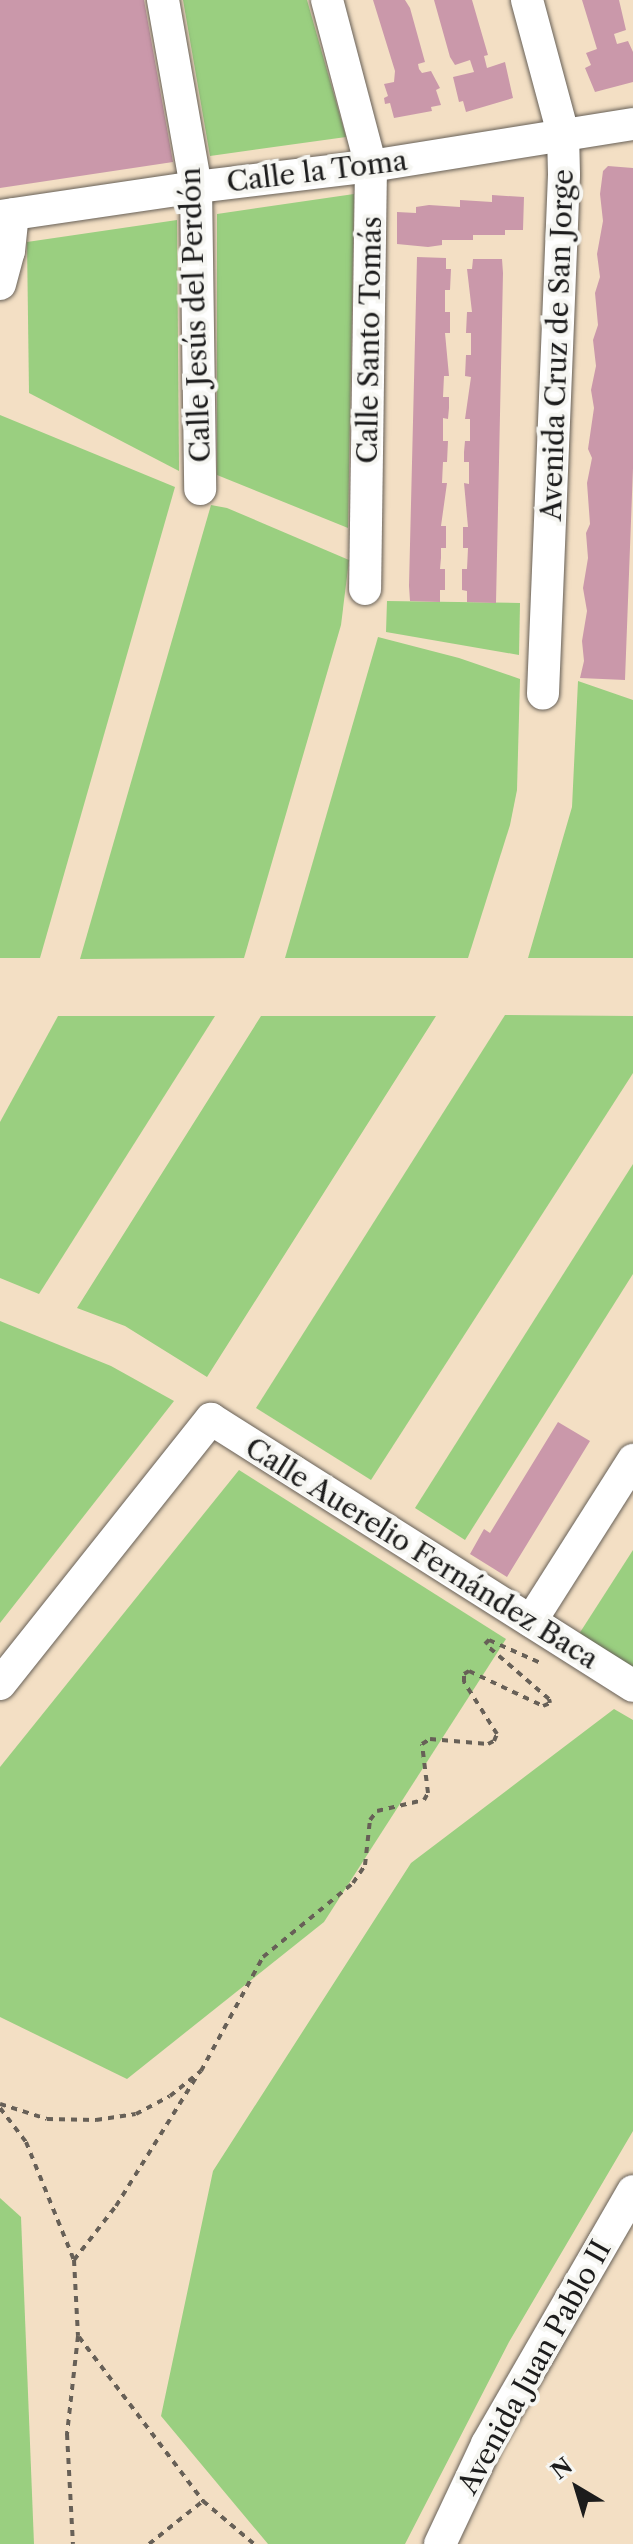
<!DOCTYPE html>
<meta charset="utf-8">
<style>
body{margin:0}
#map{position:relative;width:633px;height:2544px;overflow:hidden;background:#f3dfc4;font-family:"Libre Caslon Text",serif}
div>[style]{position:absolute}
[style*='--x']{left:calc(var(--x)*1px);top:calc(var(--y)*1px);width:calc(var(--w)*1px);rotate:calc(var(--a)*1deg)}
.green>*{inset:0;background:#9acf80}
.building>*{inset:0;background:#ca98aa}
.path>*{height:4px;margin-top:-2px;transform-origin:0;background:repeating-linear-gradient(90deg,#676057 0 6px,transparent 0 12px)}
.roads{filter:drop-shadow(0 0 2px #676057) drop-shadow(0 0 2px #676057)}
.minor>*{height:32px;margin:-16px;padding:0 16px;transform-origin:16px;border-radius:16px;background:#fff}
span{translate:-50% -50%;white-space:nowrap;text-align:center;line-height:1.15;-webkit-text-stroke:8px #f6f6f2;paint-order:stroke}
.street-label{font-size:28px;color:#1c1c1c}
.north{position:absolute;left:537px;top:2448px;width:80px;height:80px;-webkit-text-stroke:6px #f6f6f2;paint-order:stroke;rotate:322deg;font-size:22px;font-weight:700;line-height:32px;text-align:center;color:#1c1c1c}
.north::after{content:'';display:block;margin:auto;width:28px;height:36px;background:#1c1c1c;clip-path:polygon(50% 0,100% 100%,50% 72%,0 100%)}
</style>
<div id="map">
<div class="green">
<div style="clip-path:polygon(183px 0,307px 0,346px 137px,210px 156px)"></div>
<div style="clip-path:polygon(354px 194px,348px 528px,217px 475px,217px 214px)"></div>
<div style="clip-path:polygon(177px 220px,179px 471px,29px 393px,27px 242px)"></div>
<div style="clip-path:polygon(0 415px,175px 487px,40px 958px,0 958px)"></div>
<div style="clip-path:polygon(211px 505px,227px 508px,349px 560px,341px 625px,244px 958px,80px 959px)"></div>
<div style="clip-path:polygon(387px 601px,520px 603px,519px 655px,386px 632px)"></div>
<div style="clip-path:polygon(378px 637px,459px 658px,520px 679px,517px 790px,510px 825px,468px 958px,285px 958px)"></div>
<div style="clip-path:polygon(578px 681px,633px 700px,633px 958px,528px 958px,572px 807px)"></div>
<div style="clip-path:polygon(505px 1015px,633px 1016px,633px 1073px,371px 1480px,256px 1408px)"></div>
<div style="clip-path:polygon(58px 1016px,215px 1016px,39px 1294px,0 1278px,0 1122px)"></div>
<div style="clip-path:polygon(261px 1016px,436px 1016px,207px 1377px,125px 1326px,77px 1308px)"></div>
<div style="clip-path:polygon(633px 1164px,633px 1274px,465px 1540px,415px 1508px)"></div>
<div style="clip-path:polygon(0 1321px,111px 1366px,174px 1401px,0 1623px)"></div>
<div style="clip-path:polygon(239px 1470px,506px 1639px,324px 1922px,127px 2079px,0 2017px,0 1767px)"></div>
<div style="clip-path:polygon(633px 1550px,633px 1669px,579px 1634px)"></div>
<div style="clip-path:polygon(614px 1709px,633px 1720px,633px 2131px,509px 2342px,405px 2544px,268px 2544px,161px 2416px,213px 2171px,411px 1863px)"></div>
<div style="clip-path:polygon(0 2198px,21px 2217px,34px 2544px,0 2544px)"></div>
</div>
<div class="building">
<div style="clip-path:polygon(0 0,144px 0,173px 162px,0 188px)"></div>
<div style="clip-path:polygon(373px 0,405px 0,410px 8px,425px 62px,418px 64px,419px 69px,422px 73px,431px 71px,440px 88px,436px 90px,441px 105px,431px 107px,432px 111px,394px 118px,390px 103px,385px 104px,384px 98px,388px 96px,384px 84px,394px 82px,395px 71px)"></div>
<div style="clip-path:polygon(434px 0,472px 0,488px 55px,484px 56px,487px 68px,505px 62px,513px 98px,466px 112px,463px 101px,459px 102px,453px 77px,474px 72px,470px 60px,455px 65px,450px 57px)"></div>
<div style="clip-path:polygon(582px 0,619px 0,626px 30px,614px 34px,617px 44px,628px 41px,633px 52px,633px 82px,595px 92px,585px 68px,591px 65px,586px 53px,597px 49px)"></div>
<div style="clip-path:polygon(608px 166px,633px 168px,633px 468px,625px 680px,580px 678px,584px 661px,582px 641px,587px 611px,583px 588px,588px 558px,586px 533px,590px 524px,587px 483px,592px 458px,588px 449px,594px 408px,591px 390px,596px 366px,593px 340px,598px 325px,595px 293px,600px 277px,597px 254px,603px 221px,600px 194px,603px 171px)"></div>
<div style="clip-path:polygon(492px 195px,524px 197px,523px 230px,505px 230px,505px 235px,473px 235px,473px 240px,442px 240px,442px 245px,428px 247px,397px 244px,397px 212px,416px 213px,416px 207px,429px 205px,460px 207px,460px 200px,492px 202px)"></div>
<div style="clip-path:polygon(417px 257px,446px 258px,446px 269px,451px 269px,450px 290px,445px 290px,445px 312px,450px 312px,450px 333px,445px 333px,449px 376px,444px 376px,443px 397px,449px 397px,449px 408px,448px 419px,443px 418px,443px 441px,448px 441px,447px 462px,443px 462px,442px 483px,447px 483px,441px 526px,446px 526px,446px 548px,441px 548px,441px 558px,440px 569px,445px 569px,445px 590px,440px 590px,440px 602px,410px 601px,409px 586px)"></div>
<div style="clip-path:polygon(473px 259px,502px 259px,503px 273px,496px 603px,467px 602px,467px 591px,462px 590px,462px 569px,467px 569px,468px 548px,463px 548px,463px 527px,468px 527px,464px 483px,469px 484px,469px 462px,464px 462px,464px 452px,465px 441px,470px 441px,470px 419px,465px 419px,471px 377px,465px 376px,466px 355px,471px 355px,471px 333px,466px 333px,467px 312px,472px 312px,467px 269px,472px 269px)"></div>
<div style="clip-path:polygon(558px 1422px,590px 1441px,507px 1577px,470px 1554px,484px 1529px,490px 1533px)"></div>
</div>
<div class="path">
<div style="--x:0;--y:2104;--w:49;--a:17.7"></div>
<div style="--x:47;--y:2119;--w:49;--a:1.2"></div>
<div style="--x:96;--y:2120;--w:40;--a:-8.5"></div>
<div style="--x:136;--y:2114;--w:38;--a:-28"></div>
<div style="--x:170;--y:2096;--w:40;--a:-39"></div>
<div style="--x:201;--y:2071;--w:130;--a:-61.5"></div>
<div style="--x:263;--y:1957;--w:117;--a:-39.4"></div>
<div style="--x:353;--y:1883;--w:22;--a:-56"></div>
<div style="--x:365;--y:1865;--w:45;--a:-83.7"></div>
<div style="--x:370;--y:1820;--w:11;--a:-52"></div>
<div style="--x:377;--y:1811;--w:48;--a:-13.2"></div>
<div style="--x:424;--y:1800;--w:8;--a:-60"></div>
<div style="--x:428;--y:1793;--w:49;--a:-97"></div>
<div style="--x:422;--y:1744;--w:9;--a:-32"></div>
<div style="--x:430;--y:1739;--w:58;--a:4.9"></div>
<div style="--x:488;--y:1744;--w:7;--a:-27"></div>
<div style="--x:494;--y:1741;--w:8;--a:-67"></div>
<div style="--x:497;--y:1734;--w:62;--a:-122.4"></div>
<div style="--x:464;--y:1682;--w:8;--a:-90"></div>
<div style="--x:464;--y:1674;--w:6;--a:-31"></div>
<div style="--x:469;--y:1671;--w:82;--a:25.3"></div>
<div style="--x:543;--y:1706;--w:8;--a:-23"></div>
<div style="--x:550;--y:1703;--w:4;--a:-104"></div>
<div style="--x:549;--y:1699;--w:84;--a:-139.3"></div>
<div style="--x:485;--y:1644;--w:6;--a:-45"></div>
<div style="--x:489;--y:1640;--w:59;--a:24"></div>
<div style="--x:0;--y:2108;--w:43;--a:52.6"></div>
<div style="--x:26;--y:2142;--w:127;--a:67.9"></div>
<div style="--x:74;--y:2260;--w:76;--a:87"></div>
<div style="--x:78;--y:2336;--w:99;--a:96.4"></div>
<div style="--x:67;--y:2434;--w:110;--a:86.9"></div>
<div style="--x:74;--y:2260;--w:68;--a:-52.1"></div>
<div style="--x:116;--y:2206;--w:153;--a:-58.1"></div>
<div style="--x:79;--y:2337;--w:206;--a:52.9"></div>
<div style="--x:149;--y:2544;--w:69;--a:-38.5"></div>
<div style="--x:203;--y:2501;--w:67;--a:40.1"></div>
</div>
<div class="roads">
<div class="minor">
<div style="--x:163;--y:0;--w:190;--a:80"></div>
<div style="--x:196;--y:187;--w:302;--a:89.2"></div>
<div style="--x:327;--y:0;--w:172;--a:75.2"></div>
<div style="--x:371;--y:166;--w:423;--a:90.8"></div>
<div style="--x:527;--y:0;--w:138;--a:74.9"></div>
<div style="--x:563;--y:133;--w:42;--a:88.6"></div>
<div style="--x:564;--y:175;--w:519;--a:92.32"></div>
<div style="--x:0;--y:216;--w:198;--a:-8.4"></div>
<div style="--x:196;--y:187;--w:176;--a:-6.8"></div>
<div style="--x:371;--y:166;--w:265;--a:-9.1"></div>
<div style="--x:0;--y:284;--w:34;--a:-75"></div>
<div style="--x:9;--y:251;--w:37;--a:-84"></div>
<div style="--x:531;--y:1621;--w:191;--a:-57.6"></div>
<div style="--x:0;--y:1684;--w:339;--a:-51.5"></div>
<div style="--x:211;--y:1419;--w:499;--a:32.3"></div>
<div style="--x:440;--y:2544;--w:110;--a:-64.8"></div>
<div style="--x:487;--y:2444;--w:292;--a:-60"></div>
</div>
</div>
<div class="street-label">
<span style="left:317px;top:171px;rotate:-7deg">Calle la Toma</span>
<span style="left:195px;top:315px;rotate:-92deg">Calle Jesús del Perdón</span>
<span style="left:369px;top:340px;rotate:-89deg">Calle Santo Tomás</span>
<span style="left:557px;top:345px;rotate:-88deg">Avenida Cruz de San Jorge</span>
<span style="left:422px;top:1553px;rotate:32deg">Calle Auerelio Fernández Baca</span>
<span style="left:534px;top:2367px;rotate:-61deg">Avenida Juan Pablo II</span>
</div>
<div class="north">N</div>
</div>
